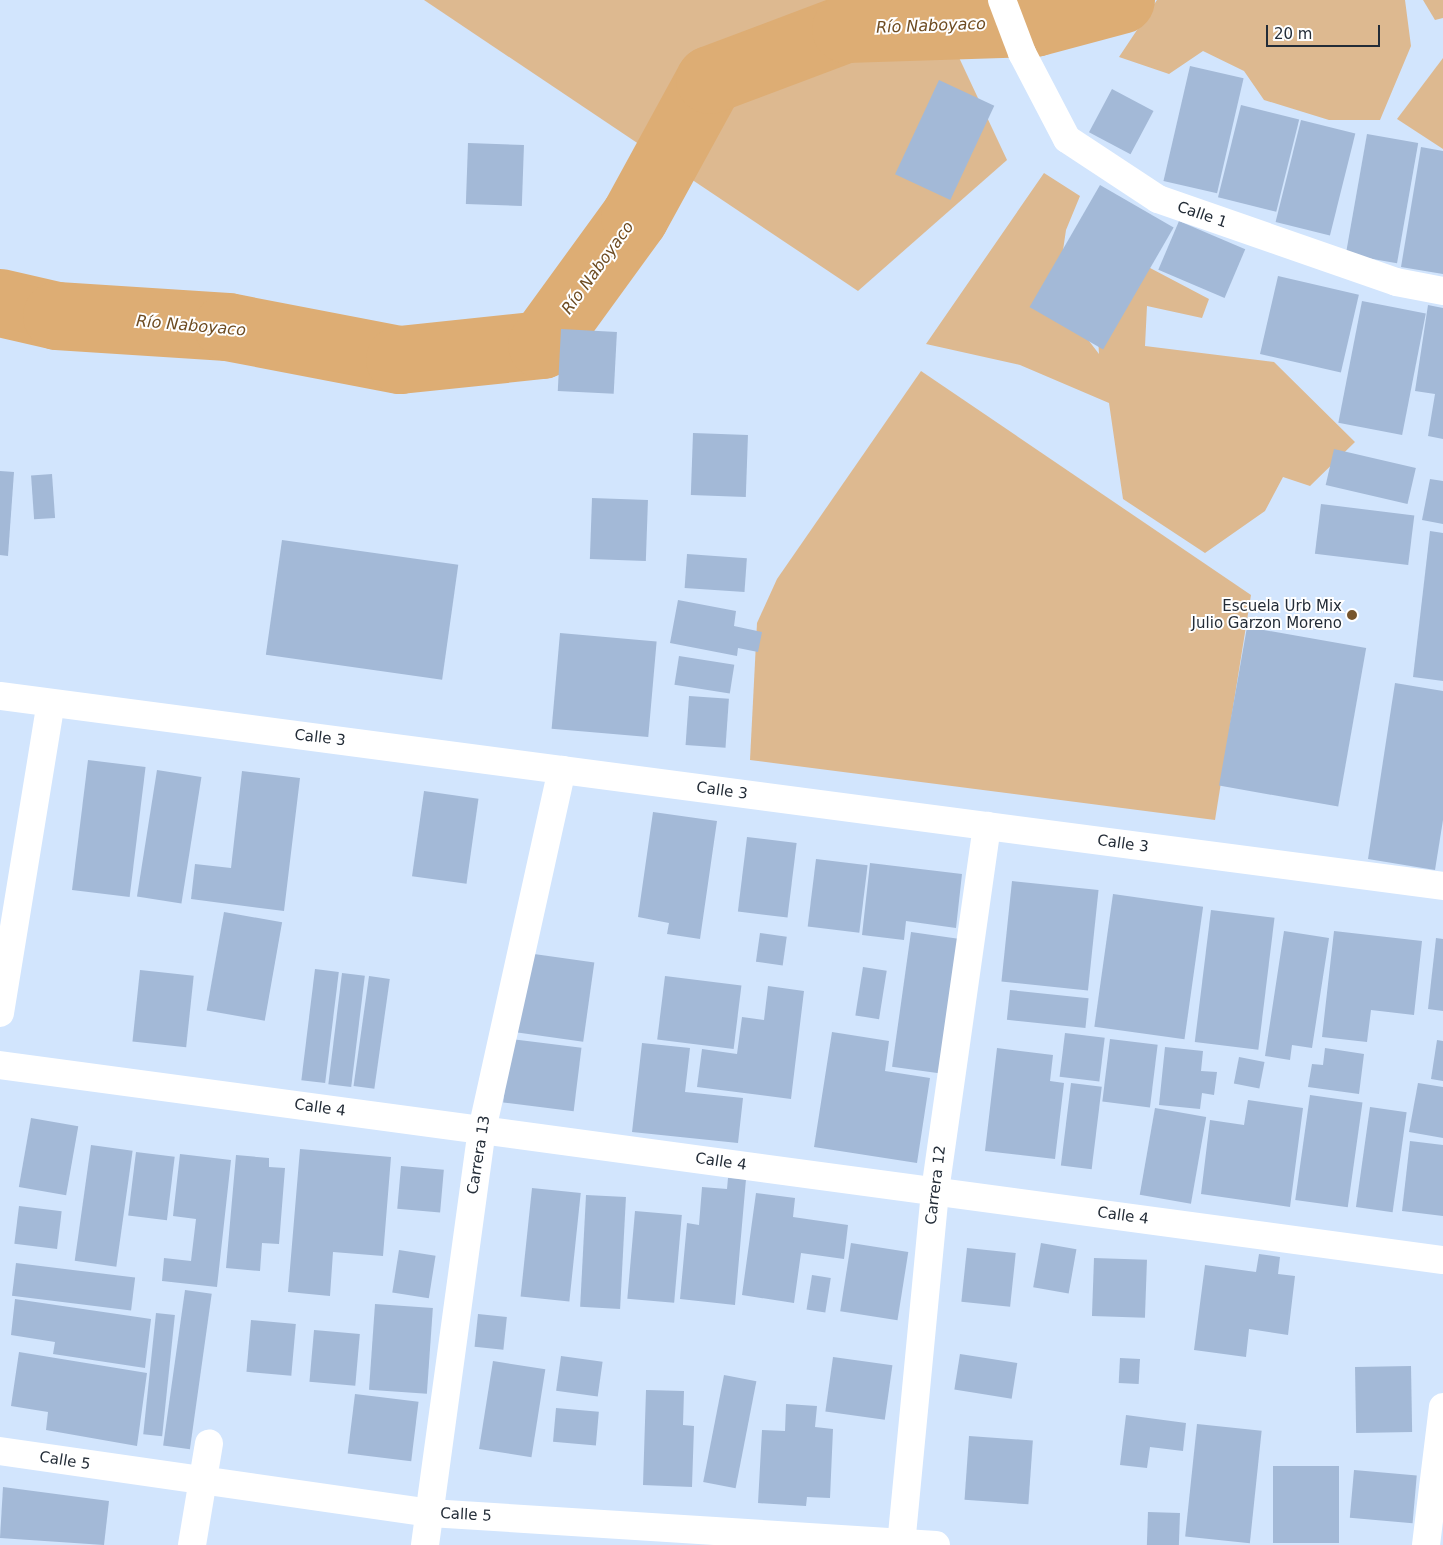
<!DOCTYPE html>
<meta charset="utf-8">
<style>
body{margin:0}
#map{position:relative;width:1443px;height:1545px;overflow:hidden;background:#d2e5fd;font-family:"DejaVu Sans",sans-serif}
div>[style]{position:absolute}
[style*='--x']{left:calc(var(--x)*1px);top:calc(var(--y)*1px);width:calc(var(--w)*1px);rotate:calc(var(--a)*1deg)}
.green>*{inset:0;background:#ddb990}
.river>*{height:68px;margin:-34px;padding:0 34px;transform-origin:34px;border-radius:34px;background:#ddad74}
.building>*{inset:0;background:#a3b9d7;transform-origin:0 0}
.street>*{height:28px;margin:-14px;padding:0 14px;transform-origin:14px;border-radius:14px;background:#fff}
.dots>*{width:14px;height:14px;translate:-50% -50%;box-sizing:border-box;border:2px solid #fff;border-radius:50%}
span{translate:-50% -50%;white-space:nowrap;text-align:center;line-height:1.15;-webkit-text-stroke:4px #fff;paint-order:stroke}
.street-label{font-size:15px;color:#232c37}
.poi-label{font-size:15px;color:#232c37}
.right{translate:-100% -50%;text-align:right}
.water-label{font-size:16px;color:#6d4b21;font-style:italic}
.scale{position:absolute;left:1266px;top:25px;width:114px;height:22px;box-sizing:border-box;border:2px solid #232c37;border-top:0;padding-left:6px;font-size:15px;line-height:18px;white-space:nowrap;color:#232c37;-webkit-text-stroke:4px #fff;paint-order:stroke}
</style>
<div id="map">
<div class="green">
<div style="clip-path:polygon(424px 0,932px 0,1007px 160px,858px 291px)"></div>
<div style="clip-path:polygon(1157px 0,1405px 0,1411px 46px,1380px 120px,1329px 120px,1264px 100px,1244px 71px,1203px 51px,1169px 74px,1119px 57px)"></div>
<div style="clip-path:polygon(1423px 0,1443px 0,1443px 18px,1435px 20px)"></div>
<div style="clip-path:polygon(1443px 58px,1443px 149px,1397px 119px)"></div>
<div style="clip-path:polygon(1044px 173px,1080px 196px,1066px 230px,1056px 298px,1099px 354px,1094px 267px,1133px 259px,1209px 299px,1202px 318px,1147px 306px,1145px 346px,1274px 362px,1355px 442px,1310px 486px,1283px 477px,1265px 511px,1205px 553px,1123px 499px,1109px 403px,1020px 365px,926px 344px)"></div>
<div style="clip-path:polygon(921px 371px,1251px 595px,1215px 820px,750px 760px,757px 623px,777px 579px)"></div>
</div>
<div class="river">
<div style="--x:0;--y:303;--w:58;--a:12.8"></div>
<div style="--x:57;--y:316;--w:171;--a:3.7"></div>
<div style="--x:228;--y:327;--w:175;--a:10.9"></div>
<div style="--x:400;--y:360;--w:143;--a:-6"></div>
<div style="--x:542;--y:345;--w:158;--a:-54"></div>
<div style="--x:635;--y:217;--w:156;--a:-61.3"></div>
<div style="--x:710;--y:80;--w:145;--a:-20.6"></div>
<div style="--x:846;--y:29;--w:189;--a:-1.8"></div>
<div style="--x:1035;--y:23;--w:89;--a:-15"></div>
</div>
<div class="building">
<div style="left:1190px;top:66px;width:55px;height:118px;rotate:13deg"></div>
<div style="left:939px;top:80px;width:61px;height:104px;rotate:25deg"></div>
<div style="left:1112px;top:89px;width:47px;height:49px;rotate:28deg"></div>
<div style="left:1241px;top:105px;width:60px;height:95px;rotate:14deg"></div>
<div style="left:1301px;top:120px;width:56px;height:105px;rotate:14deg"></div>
<div style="left:1367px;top:134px;width:52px;height:122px;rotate:10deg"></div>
<div style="left:468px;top:143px;width:56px;height:61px;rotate:2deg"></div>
<div style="clip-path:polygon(1421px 147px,1443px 151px,1443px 274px,1401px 267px)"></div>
<div style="left:1100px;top:185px;width:85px;height:141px;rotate:30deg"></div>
<div style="left:1179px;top:221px;width:72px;height:53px;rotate:23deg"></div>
<div style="left:1278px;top:276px;width:83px;height:80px;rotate:13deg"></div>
<div style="left:1362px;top:301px;width:65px;height:124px;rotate:11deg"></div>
<div style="clip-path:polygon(1428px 305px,1443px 308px,1443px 439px,1428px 436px,1435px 394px,1415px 391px)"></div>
<div style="left:561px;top:329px;width:56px;height:62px;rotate:3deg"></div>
<div style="left:693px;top:433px;width:55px;height:62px;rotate:2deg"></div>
<div style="left:1334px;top:449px;width:84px;height:37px;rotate:13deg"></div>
<div style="clip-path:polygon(0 471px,14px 472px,8px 556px,0 555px)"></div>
<div style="left:52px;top:474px;width:44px;height:21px;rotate:86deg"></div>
<div style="clip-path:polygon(1430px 479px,1443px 481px,1443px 524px,1422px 520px)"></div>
<div style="left:592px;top:498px;width:56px;height:61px;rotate:2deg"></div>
<div style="left:1321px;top:504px;width:94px;height:50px;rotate:7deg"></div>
<div style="clip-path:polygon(1430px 531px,1443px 533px,1443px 681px,1413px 677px)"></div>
<div style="left:282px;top:540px;width:178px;height:116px;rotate:8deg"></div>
<div style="left:687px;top:554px;width:60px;height:34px;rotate:4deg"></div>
<div style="clip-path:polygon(678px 600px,736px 611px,734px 626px,762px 632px,758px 652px,738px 648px,737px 656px,670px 643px)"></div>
<div style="left:1247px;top:627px;width:121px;height:161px;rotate:10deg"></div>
<div style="left:560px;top:633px;width:97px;height:96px;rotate:5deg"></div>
<div style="left:679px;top:656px;width:56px;height:29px;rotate:9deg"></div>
<div style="clip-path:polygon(1395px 683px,1443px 691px,1443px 820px,1435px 870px,1368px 859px)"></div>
<div style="left:689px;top:696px;width:40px;height:49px;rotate:4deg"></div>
<div style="left:88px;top:760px;width:58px;height:131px;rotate:7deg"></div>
<div style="left:157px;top:770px;width:45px;height:128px;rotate:9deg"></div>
<div style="clip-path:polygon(242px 771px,300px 778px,284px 911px,191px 899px,195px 864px,231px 868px)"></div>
<div style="left:424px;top:791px;width:55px;height:86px;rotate:8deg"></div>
<div style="clip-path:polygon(653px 812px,717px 821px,700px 939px,667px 934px,669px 923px,638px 917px)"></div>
<div style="left:747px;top:837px;width:50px;height:75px;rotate:7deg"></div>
<div style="left:816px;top:859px;width:52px;height:68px;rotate:7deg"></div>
<div style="clip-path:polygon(870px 863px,962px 874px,956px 928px,906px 921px,904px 940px,862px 935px)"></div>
<div style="left:1012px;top:881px;width:87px;height:101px;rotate:6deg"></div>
<div style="left:1113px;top:894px;width:91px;height:134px;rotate:8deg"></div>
<div style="left:1211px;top:910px;width:64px;height:133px;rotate:7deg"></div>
<div style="left:224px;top:912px;width:59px;height:100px;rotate:10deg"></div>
<div style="clip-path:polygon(1284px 931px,1329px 938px,1312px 1048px,1292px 1045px,1290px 1060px,1265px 1056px)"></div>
<div style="clip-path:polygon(1334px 931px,1422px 941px,1414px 1015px,1371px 1010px,1367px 1042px,1322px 1037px)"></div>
<div style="left:911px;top:932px;width:53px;height:136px;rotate:8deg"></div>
<div style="left:760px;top:933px;width:27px;height:29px;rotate:8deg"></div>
<div style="clip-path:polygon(1436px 938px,1443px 939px,1443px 1011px,1428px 1009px)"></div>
<div style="left:527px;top:953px;width:68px;height:80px;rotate:8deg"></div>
<div style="left:863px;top:967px;width:24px;height:49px;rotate:9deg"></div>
<div style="left:315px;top:969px;width:24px;height:112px;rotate:7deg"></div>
<div style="left:140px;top:970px;width:54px;height:72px;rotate:6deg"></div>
<div style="left:342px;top:973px;width:23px;height:112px;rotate:7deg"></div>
<div style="left:369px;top:976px;width:21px;height:111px;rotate:8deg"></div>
<div style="left:665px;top:976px;width:77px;height:64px;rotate:7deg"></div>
<div style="clip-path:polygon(768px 986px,804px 991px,791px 1099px,697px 1087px,702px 1049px,737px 1054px,742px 1017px,764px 1020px)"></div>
<div style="left:1010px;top:990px;width:79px;height:30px;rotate:6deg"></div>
<div style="clip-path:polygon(832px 1032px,889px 1041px,885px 1071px,930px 1078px,917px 1163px,814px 1147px)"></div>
<div style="left:1065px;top:1033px;width:40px;height:44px;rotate:7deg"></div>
<div style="left:511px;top:1039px;width:71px;height:64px;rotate:7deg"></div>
<div style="left:1110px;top:1039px;width:48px;height:63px;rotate:7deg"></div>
<div style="clip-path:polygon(1437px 1040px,1443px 1041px,1443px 1081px,1431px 1079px)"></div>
<div style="clip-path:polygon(642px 1043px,690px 1048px,685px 1092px,743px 1098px,738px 1143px,632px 1132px)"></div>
<div style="clip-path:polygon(1165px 1047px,1203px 1051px,1201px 1071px,1217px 1072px,1214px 1095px,1202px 1093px,1200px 1109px,1159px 1105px)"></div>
<div style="clip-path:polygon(997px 1048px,1053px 1055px,1050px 1081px,1064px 1083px,1055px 1159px,985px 1151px)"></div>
<div style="clip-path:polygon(1325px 1048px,1364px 1054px,1359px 1094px,1308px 1087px,1312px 1064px,1323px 1065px)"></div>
<div style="left:1239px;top:1057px;width:26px;height:27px;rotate:11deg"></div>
<div style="left:1071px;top:1083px;width:31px;height:83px;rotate:7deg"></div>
<div style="clip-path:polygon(1418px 1083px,1443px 1087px,1443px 1138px,1409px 1132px)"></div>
<div style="left:1310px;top:1095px;width:53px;height:106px;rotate:8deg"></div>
<div style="clip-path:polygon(1248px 1100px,1303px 1108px,1290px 1207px,1201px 1194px,1210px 1120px,1244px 1125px)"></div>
<div style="left:1370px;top:1107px;width:37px;height:101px;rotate:8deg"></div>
<div style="left:1155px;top:1108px;width:52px;height:88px;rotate:10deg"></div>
<div style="left:31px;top:1118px;width:48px;height:70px;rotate:10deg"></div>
<div style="clip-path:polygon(1410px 1141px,1443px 1145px,1443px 1216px,1402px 1211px)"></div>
<div style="left:91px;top:1145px;width:42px;height:117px;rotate:8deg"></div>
<div style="clip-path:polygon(300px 1149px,391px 1157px,383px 1256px,333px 1252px,330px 1296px,288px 1292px)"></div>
<div style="left:136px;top:1152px;width:39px;height:64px;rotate:7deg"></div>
<div style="clip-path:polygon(180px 1154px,231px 1160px,217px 1287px,162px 1281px,164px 1258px,191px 1261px,196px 1219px,173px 1216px)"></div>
<div style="clip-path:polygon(236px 1155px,269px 1158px,269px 1167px,285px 1168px,279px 1244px,262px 1243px,260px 1271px,226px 1268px)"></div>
<div style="left:401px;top:1166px;width:43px;height:43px;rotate:5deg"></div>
<div style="clip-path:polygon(728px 1178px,746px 1179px,735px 1305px,680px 1299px,687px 1223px,699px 1225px,702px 1187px,727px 1189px)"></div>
<div style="left:532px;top:1188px;width:49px;height:109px;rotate:6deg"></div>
<div style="clip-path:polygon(756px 1193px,795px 1198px,793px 1217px,848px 1225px,844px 1259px,801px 1253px,794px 1303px,742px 1295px)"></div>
<div style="left:586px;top:1195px;width:40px;height:112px;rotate:3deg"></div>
<div style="left:19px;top:1206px;width:43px;height:38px;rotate:7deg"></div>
<div style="left:635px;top:1211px;width:47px;height:88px;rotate:5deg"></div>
<div style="left:851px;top:1243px;width:58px;height:69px;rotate:9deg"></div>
<div style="left:1041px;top:1243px;width:36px;height:45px;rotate:10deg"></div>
<div style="left:967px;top:1248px;width:49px;height:54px;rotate:6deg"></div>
<div style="left:399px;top:1250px;width:37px;height:43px;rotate:9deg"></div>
<div style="clip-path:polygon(1259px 1254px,1280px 1257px,1278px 1274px,1295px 1276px,1288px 1335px,1249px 1329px,1246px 1357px,1194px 1350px,1205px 1265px,1256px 1272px)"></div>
<div style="left:1094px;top:1258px;width:53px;height:58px;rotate:2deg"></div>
<div style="left:16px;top:1263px;width:120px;height:33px;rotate:7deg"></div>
<div style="left:812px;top:1275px;width:19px;height:35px;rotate:9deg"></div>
<div style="left:185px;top:1290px;width:27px;height:157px;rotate:8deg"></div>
<div style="clip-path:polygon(15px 1299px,151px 1319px,145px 1368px,53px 1354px,55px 1342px,11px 1335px)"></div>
<div style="left:375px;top:1304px;width:58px;height:86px;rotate:4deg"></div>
<div style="left:156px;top:1313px;width:19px;height:122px;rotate:6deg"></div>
<div style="left:478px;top:1314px;width:29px;height:33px;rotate:6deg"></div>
<div style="left:251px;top:1320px;width:45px;height:52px;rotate:5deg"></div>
<div style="left:314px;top:1330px;width:46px;height:52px;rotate:5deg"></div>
<div style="clip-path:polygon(19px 1352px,147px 1373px,137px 1446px,46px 1430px,48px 1412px,11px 1406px)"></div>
<div style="left:960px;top:1354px;width:58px;height:36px;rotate:9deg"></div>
<div style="left:561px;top:1356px;width:42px;height:35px;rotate:8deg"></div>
<div style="left:833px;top:1357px;width:60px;height:55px;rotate:8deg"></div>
<div style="left:1120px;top:1358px;width:20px;height:25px;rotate:3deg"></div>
<div style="left:493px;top:1361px;width:53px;height:89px;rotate:9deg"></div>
<div style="left:1411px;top:1366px;width:66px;height:56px;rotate:89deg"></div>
<div style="left:724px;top:1375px;width:33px;height:109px;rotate:11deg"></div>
<div style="clip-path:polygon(646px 1390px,684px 1391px,683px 1425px,694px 1426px,692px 1487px,643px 1485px)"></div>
<div style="left:355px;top:1394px;width:64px;height:60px;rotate:7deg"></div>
<div style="clip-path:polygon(786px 1404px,817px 1406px,815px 1427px,833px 1429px,830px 1498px,807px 1497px,806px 1506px,758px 1503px,762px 1430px,785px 1431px)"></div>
<div style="left:556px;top:1408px;width:43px;height:34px;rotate:5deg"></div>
<div style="clip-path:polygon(1126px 1415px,1186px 1423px,1183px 1451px,1150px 1447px,1147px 1468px,1120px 1465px)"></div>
<div style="left:1197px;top:1424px;width:65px;height:113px;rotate:6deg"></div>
<div style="left:969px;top:1436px;width:64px;height:64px;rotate:4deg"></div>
<div style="left:1273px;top:1466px;width:66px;height:77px"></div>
<div style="left:1354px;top:1470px;width:63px;height:48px;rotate:5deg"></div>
<div style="clip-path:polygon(3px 1487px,109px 1501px,104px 1545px,0 1538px)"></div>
<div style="left:1148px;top:1512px;width:32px;height:33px;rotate:2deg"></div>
</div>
<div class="street">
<div style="--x:1002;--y:0;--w:57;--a:69.3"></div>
<div style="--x:1022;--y:53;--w:97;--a:62.4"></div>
<div style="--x:1067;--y:139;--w:109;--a:33.4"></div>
<div style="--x:1158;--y:199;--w:252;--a:19.2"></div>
<div style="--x:1396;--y:282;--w:48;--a:10.8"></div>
<div style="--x:0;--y:696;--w:1455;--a:7.5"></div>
<div style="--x:0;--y:1013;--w:314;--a:-80.7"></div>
<div style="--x:0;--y:1065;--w:1456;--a:7.7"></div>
<div style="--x:0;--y:1451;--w:434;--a:8.2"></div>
<div style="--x:430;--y:1513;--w:507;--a:3.62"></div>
<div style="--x:192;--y:1545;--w:103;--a:-80.5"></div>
<div style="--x:425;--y:1545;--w:419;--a:-82.2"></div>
<div style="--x:482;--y:1130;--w:369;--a:-77.5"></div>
<div style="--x:901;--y:1545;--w:356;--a:-84.5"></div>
<div style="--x:935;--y:1191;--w:369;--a:-81.9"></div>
<div style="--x:1426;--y:1545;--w:139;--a:-83"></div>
</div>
<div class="dots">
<div style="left:1352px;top:615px;background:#76552c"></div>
</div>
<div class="street-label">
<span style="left:1202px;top:215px;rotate:19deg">Calle 1</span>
<span style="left:320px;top:738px;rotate:7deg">Calle 3</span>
<span style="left:722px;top:791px;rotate:8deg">Calle 3</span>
<span style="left:1123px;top:844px;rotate:8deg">Calle 3</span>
<span style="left:320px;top:1108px;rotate:8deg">Calle 4</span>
<span style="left:479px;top:1155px;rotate:-81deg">Carrera 13</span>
<span style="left:721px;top:1162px;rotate:8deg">Calle 4</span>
<span style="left:936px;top:1185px;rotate:-83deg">Carrera 12</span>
<span style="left:1123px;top:1216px;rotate:8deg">Calle 4</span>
<span style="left:65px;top:1461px;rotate:9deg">Calle 5</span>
<span style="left:466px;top:1515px;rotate:3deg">Calle 5</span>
</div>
<div class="poi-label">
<span class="right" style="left:1342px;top:615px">Escuela Urb Mix<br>Julio Garzon Moreno</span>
</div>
<div class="water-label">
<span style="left:931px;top:26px;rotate:-2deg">Río Naboyaco</span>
<span style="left:598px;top:268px;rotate:-54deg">Río Naboyaco</span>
<span style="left:191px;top:326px;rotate:5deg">Río Naboyaco</span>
</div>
<div class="scale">20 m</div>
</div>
